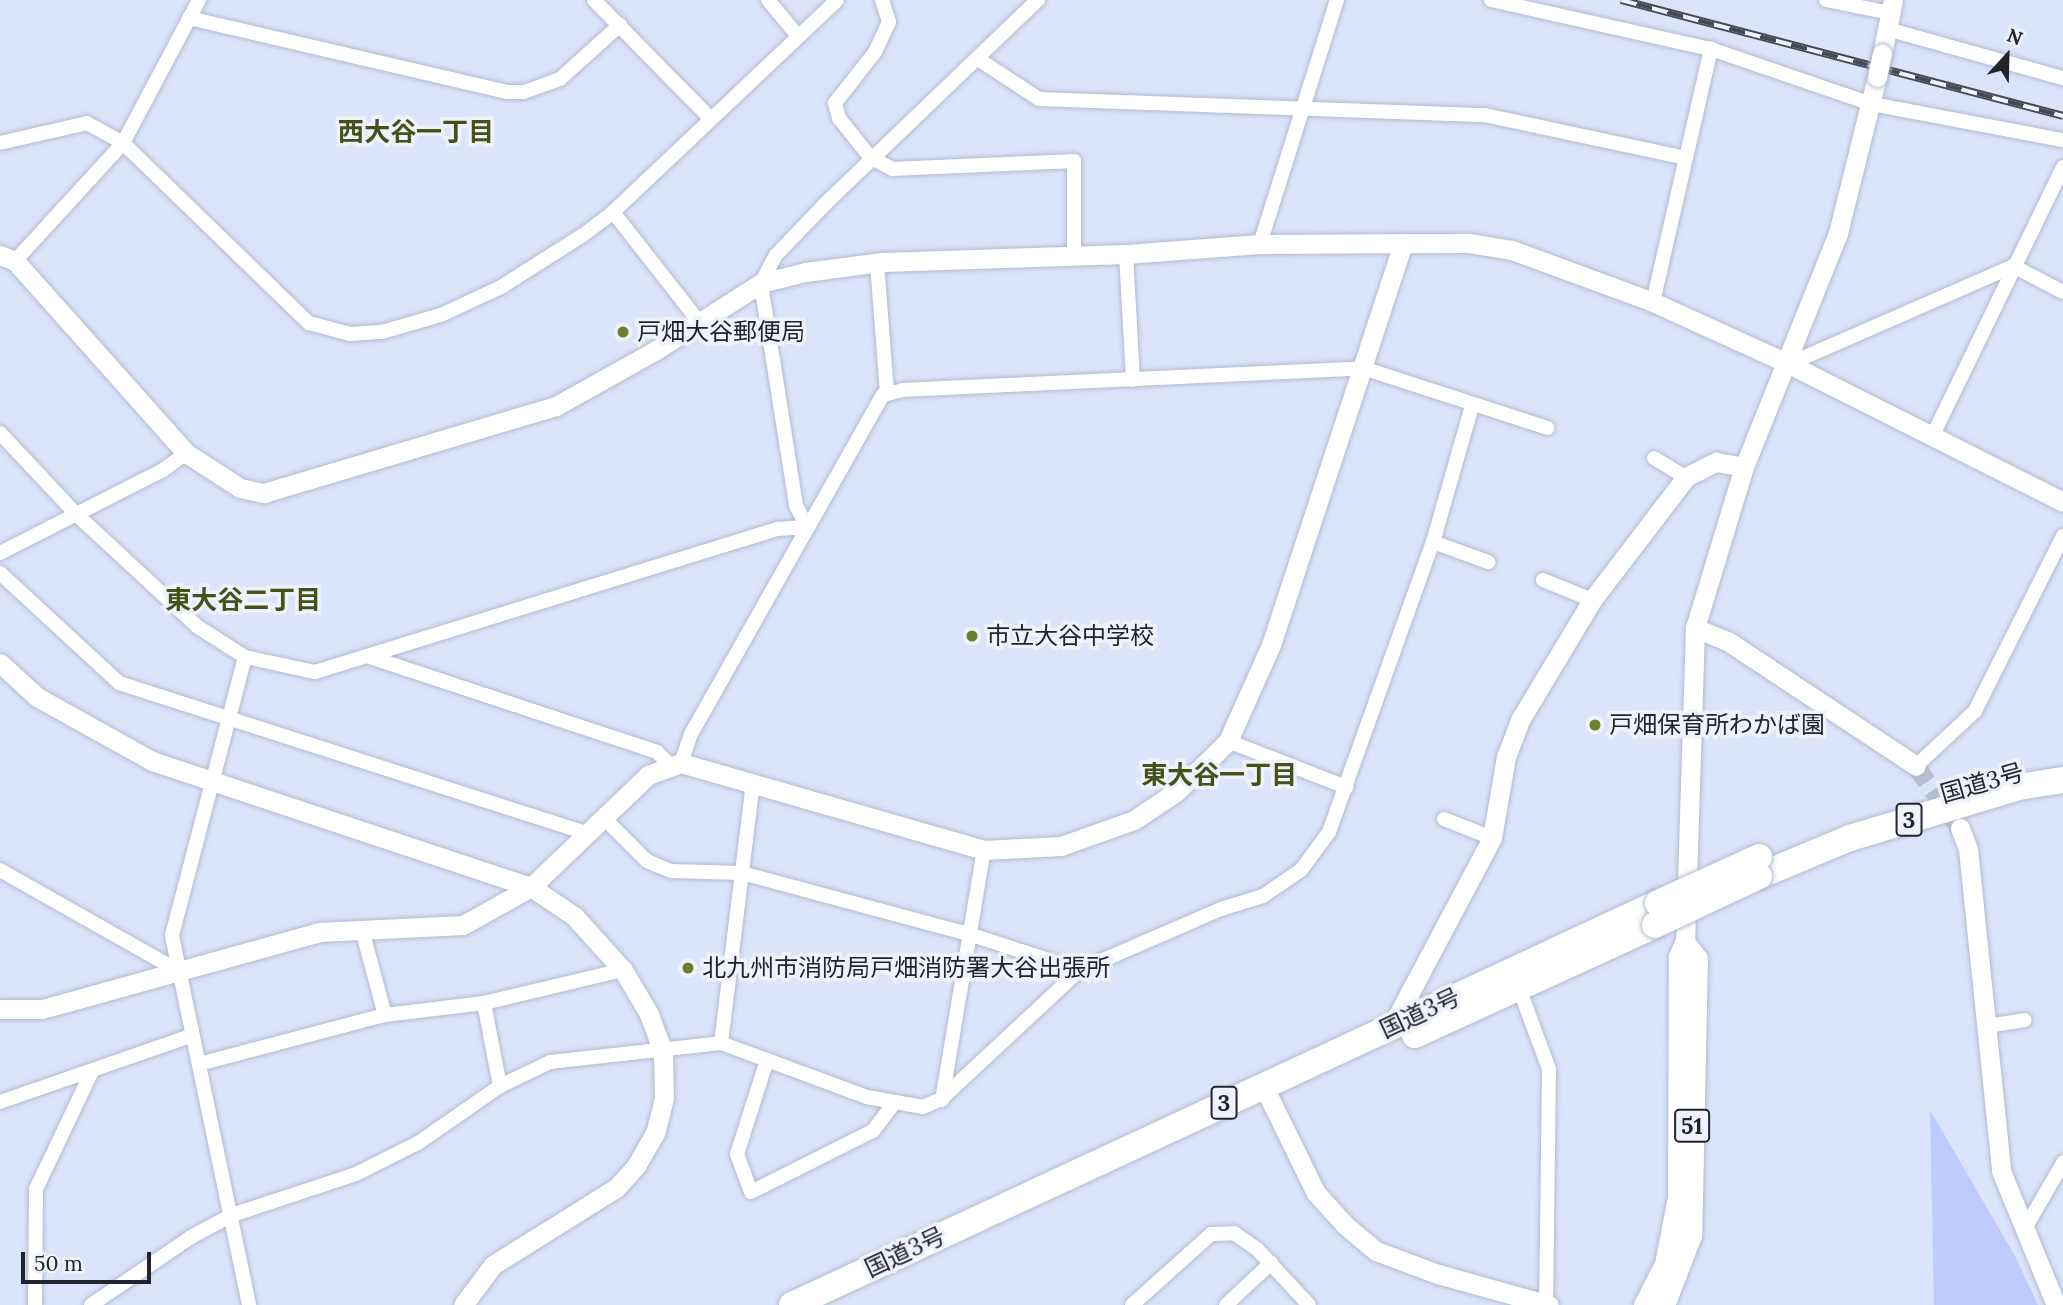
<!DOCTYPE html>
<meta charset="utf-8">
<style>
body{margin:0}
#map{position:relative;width:2063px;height:1305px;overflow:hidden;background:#dce4fb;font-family:Lora,"Noto Sans JP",serif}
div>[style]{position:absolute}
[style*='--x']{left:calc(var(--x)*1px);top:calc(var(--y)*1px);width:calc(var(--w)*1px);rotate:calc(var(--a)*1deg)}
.green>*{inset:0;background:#bdccfc}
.secondary-tunnel>*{height:19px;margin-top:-9.5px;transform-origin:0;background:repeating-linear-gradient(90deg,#b7bed2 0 19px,transparent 0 29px)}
.roads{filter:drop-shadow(0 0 2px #b2bad0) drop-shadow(0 0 2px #b2bad0)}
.street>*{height:14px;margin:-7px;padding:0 7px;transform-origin:7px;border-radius:7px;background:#fff}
.secondary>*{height:19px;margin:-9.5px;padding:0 9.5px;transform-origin:9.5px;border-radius:9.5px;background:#fff}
.primary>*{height:23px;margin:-11.5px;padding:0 11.5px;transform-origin:11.5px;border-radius:11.5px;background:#fff}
.highway>*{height:26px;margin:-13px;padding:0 13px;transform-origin:13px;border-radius:13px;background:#fff}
.rail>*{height:8px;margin-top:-4px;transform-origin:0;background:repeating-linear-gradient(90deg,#eff2fb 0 16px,#454954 0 32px);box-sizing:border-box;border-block:2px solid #454954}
.bridges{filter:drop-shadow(0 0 2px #b2bad0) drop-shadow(0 0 2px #b2bad0)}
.secondary-bridge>*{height:19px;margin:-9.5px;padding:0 9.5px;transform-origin:9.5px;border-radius:9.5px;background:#fff}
.highway-bridge>*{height:26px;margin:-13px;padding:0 13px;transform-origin:13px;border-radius:13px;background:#fff}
.dots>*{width:19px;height:19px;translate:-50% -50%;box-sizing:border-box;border:4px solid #eff2fb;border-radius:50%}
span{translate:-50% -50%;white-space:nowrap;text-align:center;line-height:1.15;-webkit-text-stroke:7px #eff2fb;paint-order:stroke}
.shield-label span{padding:2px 5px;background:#eff2fb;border:2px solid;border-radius:5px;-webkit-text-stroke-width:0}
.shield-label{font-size:23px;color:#21242c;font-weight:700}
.poi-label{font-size:24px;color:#21242c}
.left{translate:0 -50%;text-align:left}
.street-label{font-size:24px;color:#21242c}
.neighbourhood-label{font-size:26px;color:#455119;font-weight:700}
.north{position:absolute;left:1972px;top:21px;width:70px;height:70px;-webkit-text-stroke:5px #eff2fb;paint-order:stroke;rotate:22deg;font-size:19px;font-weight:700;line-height:28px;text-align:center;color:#21242c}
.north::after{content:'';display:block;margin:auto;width:24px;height:32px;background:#21242c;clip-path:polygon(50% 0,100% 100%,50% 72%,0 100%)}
.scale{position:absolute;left:21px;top:1252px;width:130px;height:32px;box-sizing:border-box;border:4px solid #21242c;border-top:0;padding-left:9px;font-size:21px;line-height:24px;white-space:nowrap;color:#21242c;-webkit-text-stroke:5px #eff2fb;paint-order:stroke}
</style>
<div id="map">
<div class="green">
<div style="clip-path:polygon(1930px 1110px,2015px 1256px,2038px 1305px,1934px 1305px)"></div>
</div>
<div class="secondary-tunnel">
<div style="--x:1916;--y:766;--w:76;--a:54.6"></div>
</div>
<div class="roads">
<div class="street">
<div style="--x:594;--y:0;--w:164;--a:45.5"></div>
<div style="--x:768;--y:0;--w:47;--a:50.2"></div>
<div style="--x:882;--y:0;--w:23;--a:72"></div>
<div style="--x:889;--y:22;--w:33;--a:115"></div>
<div style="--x:875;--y:52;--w:65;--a:128.1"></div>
<div style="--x:835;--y:103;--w:16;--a:75"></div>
<div style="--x:839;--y:118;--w:50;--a:51.5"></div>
<div style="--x:870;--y:157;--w:26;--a:28"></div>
<div style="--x:893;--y:169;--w:181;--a:-2.5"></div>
<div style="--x:1074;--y:161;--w:94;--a:90"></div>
<div style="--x:1491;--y:0;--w:225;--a:12.6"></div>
<div style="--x:1711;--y:49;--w:170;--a:18.9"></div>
<div style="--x:1872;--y:104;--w:194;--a:10.7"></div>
<div style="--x:1826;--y:0;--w:65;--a:11.5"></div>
<div style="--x:189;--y:18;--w:327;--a:13.1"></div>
<div style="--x:508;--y:92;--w:16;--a:0"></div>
<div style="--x:524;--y:92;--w:38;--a:-20"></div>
<div style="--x:560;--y:79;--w:81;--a:-42"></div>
<div style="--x:1887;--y:29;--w:183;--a:15.6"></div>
<div style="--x:978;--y:59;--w:73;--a:33.3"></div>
<div style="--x:1039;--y:99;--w:446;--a:2.1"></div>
<div style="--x:1485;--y:115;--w:205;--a:12.1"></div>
<div style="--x:0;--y:143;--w:89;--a:-12.9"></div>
<div style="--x:87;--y:123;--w:41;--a:29.1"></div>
<div style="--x:123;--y:143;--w:259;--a:44.1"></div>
<div style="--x:309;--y:323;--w:42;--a:15"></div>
<div style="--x:350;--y:334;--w:32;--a:-4"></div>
<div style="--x:382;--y:332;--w:61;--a:-16.1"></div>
<div style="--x:441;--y:315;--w:66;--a:-25"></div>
<div style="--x:501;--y:287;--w:97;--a:-32.4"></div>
<div style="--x:583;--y:235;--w:38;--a:-37"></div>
<div style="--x:613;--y:212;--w:308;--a:-43.4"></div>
<div style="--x:613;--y:212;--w:141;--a:51.9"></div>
<div style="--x:1260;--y:244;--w:256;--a:-72.5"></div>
<div style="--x:1126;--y:254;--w:126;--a:86.8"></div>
<div style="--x:15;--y:261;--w:160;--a:-47.5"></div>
<div style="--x:123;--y:143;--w:162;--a:-62"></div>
<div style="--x:877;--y:263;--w:131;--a:85.6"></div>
<div style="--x:2013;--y:266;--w:56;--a:27.5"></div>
<div style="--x:1653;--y:302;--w:260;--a:-77.1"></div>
<div style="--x:1789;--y:364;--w:244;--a:-23.6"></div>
<div style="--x:0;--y:433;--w:111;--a:46.8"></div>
<div style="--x:76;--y:514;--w:166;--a:42.8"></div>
<div style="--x:198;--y:627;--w:56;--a:32.6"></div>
<div style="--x:245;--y:657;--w:72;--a:12.1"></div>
<div style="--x:315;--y:672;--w:485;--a:-17.2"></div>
<div style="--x:778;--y:529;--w:29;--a:-4"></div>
<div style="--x:1932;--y:437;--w:300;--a:-64.1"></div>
<div style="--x:1654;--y:458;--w:37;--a:31"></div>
<div style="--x:807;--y:527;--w:25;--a:-117"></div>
<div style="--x:796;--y:505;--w:225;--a:-99"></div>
<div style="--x:761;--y:283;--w:32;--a:-62"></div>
<div style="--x:776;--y:255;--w:72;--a:-46.1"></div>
<div style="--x:826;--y:203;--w:294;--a:-43.8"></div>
<div style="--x:1433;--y:542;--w:59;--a:20"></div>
<div style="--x:0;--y:553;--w:183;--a:-27"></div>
<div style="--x:163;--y:470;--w:29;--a:-36"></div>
<div style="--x:0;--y:573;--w:162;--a:42.7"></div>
<div style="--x:119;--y:683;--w:490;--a:17.8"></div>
<div style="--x:1543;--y:580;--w:53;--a:22.2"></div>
<div style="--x:367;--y:656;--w:305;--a:18.3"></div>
<div style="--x:657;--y:752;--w:18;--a:45"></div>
<div style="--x:245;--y:657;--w:288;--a:104.7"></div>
<div style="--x:172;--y:936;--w:377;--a:78.2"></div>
<div style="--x:1228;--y:741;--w:127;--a:21.3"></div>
<div style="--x:681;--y:763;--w:31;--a:-71"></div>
<div style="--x:691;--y:734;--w:390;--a:-60.5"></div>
<div style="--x:883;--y:395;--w:21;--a:-14"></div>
<div style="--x:903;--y:390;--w:461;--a:-2.7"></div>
<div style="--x:1363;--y:368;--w:194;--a:18"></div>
<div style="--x:1916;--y:766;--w:81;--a:-43"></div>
<div style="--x:1975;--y:711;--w:196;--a:-63.3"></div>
<div style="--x:603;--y:817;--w:62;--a:45"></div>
<div style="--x:647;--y:861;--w:26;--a:23"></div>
<div style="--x:671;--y:871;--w:71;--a:1.6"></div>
<div style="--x:742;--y:873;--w:238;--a:15.1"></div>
<div style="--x:972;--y:935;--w:114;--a:18"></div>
<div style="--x:1444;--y:819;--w:52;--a:21.6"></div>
<div style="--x:0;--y:870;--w:203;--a:29.5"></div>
<div style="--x:362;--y:930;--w:88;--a:74.9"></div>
<div style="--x:1519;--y:988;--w:86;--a:69.7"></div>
<div style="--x:1549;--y:1069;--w:235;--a:90.7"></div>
<div style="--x:484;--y:1003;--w:85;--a:79.1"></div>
<div style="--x:1987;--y:1026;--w:38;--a:-9"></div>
<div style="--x:721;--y:1043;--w:262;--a:-83"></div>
<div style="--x:767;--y:1060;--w:99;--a:107.7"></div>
<div style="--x:737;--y:1154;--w:40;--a:69.8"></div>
<div style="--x:751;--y:1192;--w:136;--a:-26.6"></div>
<div style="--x:873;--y:1131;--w:36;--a:-53"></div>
<div style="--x:199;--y:1064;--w:192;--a:-14.8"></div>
<div style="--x:385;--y:1015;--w:100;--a:-6.9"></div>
<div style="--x:484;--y:1003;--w:143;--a:-13.4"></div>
<div style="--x:942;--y:1100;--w:254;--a:-80.5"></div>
<div style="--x:0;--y:1102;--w:202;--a:-19.1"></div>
<div style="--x:2024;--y:1230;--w:78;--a:-59.8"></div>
<div style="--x:35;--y:1305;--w:116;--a:-89.5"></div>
<div style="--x:36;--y:1189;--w:131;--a:-64.6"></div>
<div style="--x:91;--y:1305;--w:121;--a:-34.2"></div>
<div style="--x:191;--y:1237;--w:47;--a:-28.2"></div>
<div style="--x:232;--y:1215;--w:131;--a:-18.3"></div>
<div style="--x:356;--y:1174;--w:69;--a:-26.6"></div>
<div style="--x:418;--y:1143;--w:100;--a:-34.8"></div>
<div style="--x:500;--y:1086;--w:55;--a:-25.6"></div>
<div style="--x:550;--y:1062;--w:172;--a:-6.3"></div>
<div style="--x:721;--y:1043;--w:156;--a:20.3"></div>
<div style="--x:867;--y:1097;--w:57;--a:10.1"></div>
<div style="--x:923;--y:1107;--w:20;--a:-24"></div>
<div style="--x:941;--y:1099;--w:190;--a:-42.9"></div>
<div style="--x:1080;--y:970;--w:154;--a:-23.4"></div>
<div style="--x:1221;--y:909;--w:44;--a:-17.2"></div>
<div style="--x:1263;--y:896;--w:46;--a:-34.4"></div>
<div style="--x:1301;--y:870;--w:47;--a:-53.6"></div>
<div style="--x:1329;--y:832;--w:308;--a:-70.3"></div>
<div style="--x:1433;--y:542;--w:141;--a:-74"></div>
<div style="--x:1132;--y:1305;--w:106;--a:-41.9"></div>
<div style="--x:1211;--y:1234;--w:23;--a:-2"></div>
<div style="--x:1234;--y:1233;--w:28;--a:35"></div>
<div style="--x:1257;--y:1249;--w:76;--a:47.1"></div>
<div style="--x:1226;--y:1305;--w:62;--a:-43"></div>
</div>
<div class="secondary">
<div style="--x:1882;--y:54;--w:55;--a:-78.5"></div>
<div style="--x:0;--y:255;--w:16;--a:22"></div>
<div style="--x:15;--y:261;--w:257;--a:48.3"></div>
<div style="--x:186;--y:453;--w:64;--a:32.9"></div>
<div style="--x:240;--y:488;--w:25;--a:12"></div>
<div style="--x:264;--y:493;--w:305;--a:-16.6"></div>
<div style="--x:556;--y:406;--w:115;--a:-29.2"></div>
<div style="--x:656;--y:350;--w:125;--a:-32.5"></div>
<div style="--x:761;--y:283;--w:45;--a:-14"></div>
<div style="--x:805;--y:272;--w:78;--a:-7.4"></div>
<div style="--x:882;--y:262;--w:244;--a:-1.9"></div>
<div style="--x:1126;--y:254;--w:134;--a:-4.3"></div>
<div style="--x:1260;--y:244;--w:209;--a:-0.3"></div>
<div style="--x:1469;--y:243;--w:44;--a:9.2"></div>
<div style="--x:1512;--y:250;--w:150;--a:20.2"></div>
<div style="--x:1653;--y:302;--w:149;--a:24.5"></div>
<div style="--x:1789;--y:364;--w:307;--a:26.7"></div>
<div style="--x:1695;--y:628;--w:37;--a:22"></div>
<div style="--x:1729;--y:642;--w:224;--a:33.5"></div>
<div style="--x:0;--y:663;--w:50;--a:42.6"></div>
<div style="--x:37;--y:697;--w:132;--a:29.1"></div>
<div style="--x:152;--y:761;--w:399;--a:18.4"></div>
<div style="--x:531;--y:887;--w:52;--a:34"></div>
<div style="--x:574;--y:916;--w:73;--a:47.8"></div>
<div style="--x:623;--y:970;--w:51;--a:59.4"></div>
<div style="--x:649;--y:1014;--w:40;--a:69.8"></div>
<div style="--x:663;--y:1052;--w:46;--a:88.8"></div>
<div style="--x:664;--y:1098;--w:36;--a:104"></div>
<div style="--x:655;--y:1133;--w:38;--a:120"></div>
<div style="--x:636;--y:1166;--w:30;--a:132"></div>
<div style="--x:616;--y:1188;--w:145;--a:148"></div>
<div style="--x:493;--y:1265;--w:50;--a:126.9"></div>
<div style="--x:1960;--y:828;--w:22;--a:69"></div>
<div style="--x:1968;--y:849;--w:324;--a:84.1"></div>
<div style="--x:2001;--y:1171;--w:145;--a:67.7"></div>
<div style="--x:1685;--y:945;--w:317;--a:-88.2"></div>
<div style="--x:1695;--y:628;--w:168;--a:-73.1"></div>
<div style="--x:1744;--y:467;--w:252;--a:-68.1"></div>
<div style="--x:1838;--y:233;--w:161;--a:-76"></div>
<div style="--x:0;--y:1009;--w:42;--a:0"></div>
<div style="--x:42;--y:1009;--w:288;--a:-15.5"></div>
<div style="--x:319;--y:932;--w:144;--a:-2.8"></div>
<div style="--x:463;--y:925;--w:78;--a:-29.2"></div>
<div style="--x:531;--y:887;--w:162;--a:-43.7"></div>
<div style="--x:648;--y:775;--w:35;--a:-20"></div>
<div style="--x:681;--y:763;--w:315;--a:16"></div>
<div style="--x:984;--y:850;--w:77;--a:-3"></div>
<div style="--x:1061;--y:846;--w:77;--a:-19.6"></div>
<div style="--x:1134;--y:820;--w:50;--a:-33.7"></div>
<div style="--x:1176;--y:792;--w:73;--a:-44.4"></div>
<div style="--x:1228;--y:741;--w:105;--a:-65.9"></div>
<div style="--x:1271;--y:645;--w:423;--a:-71.8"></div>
<div style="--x:1392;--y:1026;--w:213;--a:-62"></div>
<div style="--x:1492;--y:838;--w:82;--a:-80.2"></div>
<div style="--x:1506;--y:757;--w:40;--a:-69"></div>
<div style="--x:1520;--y:720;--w:140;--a:-59"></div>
<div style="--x:1592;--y:600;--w:155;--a:-52.6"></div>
<div style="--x:1686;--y:477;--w:34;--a:-27"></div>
<div style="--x:1716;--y:462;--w:28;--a:10"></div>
<div style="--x:1263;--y:1085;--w:120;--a:63.9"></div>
<div style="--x:1316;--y:1193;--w:45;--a:47.7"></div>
<div style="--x:1346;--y:1226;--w:39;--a:40"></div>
<div style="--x:1376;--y:1251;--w:66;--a:20.4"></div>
<div style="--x:1438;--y:1274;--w:115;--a:15.6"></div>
</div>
<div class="primary">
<div style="--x:1645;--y:1305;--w:46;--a:-62.9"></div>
<div style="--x:1666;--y:1264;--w:68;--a:-79"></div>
<div style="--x:1679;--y:1197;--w:240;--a:-89.8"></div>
<div style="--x:1680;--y:957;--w:13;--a:-67"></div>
<div style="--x:1685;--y:945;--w:18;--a:52"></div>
<div style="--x:1696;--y:959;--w:276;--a:91.2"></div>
<div style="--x:1690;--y:1235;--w:75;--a:111.1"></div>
</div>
<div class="highway">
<div style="--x:1759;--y:876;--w:99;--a:-22.7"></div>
<div style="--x:1850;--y:838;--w:177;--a:-16.8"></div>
<div style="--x:2019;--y:787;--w:45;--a:-9"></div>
<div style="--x:1415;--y:1035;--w:264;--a:-24.6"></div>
<div style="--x:792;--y:1305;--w:955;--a:-24.9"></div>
</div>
</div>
<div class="rail">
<div style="--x:1621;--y:0;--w:457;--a:14.7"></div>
</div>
<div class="bridges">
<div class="secondary-bridge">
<div style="--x:1877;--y:77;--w:24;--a:-78"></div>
</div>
<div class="highway-bridge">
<div style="--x:1658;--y:903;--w:111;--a:-24.5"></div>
<div style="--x:1655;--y:925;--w:115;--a:-25.2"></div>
</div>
</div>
<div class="dots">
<div style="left:623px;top:332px;background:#6d7e2d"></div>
<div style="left:972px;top:636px;background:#6d7e2d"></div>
<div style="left:1595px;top:725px;background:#6d7e2d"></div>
<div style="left:688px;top:968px;background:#6d7e2d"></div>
</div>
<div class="shield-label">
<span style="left:1909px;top:820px">3</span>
<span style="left:1224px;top:1103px">3</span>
<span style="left:1692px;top:1126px">51</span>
</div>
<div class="poi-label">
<span class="left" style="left:637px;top:332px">戸畑大谷郵便局</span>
<span class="left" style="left:986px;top:636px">市立大谷中学校</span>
<span class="left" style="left:1609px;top:725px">戸畑保育所わかば園</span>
<span class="left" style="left:702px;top:968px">北九州市消防局戸畑消防署大谷出張所</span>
</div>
<div class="street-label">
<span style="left:1982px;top:783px;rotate:-16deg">国道3号</span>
<span style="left:1420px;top:1013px;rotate:-25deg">国道3号</span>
<span style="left:905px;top:1252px;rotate:-25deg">国道3号</span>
</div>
<div class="neighbourhood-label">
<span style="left:416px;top:132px">西大谷一丁目</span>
<span style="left:243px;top:600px">東大谷二丁目</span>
<span style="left:1219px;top:775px">東大谷一丁目</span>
</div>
<div class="north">N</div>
<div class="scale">50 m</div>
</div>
